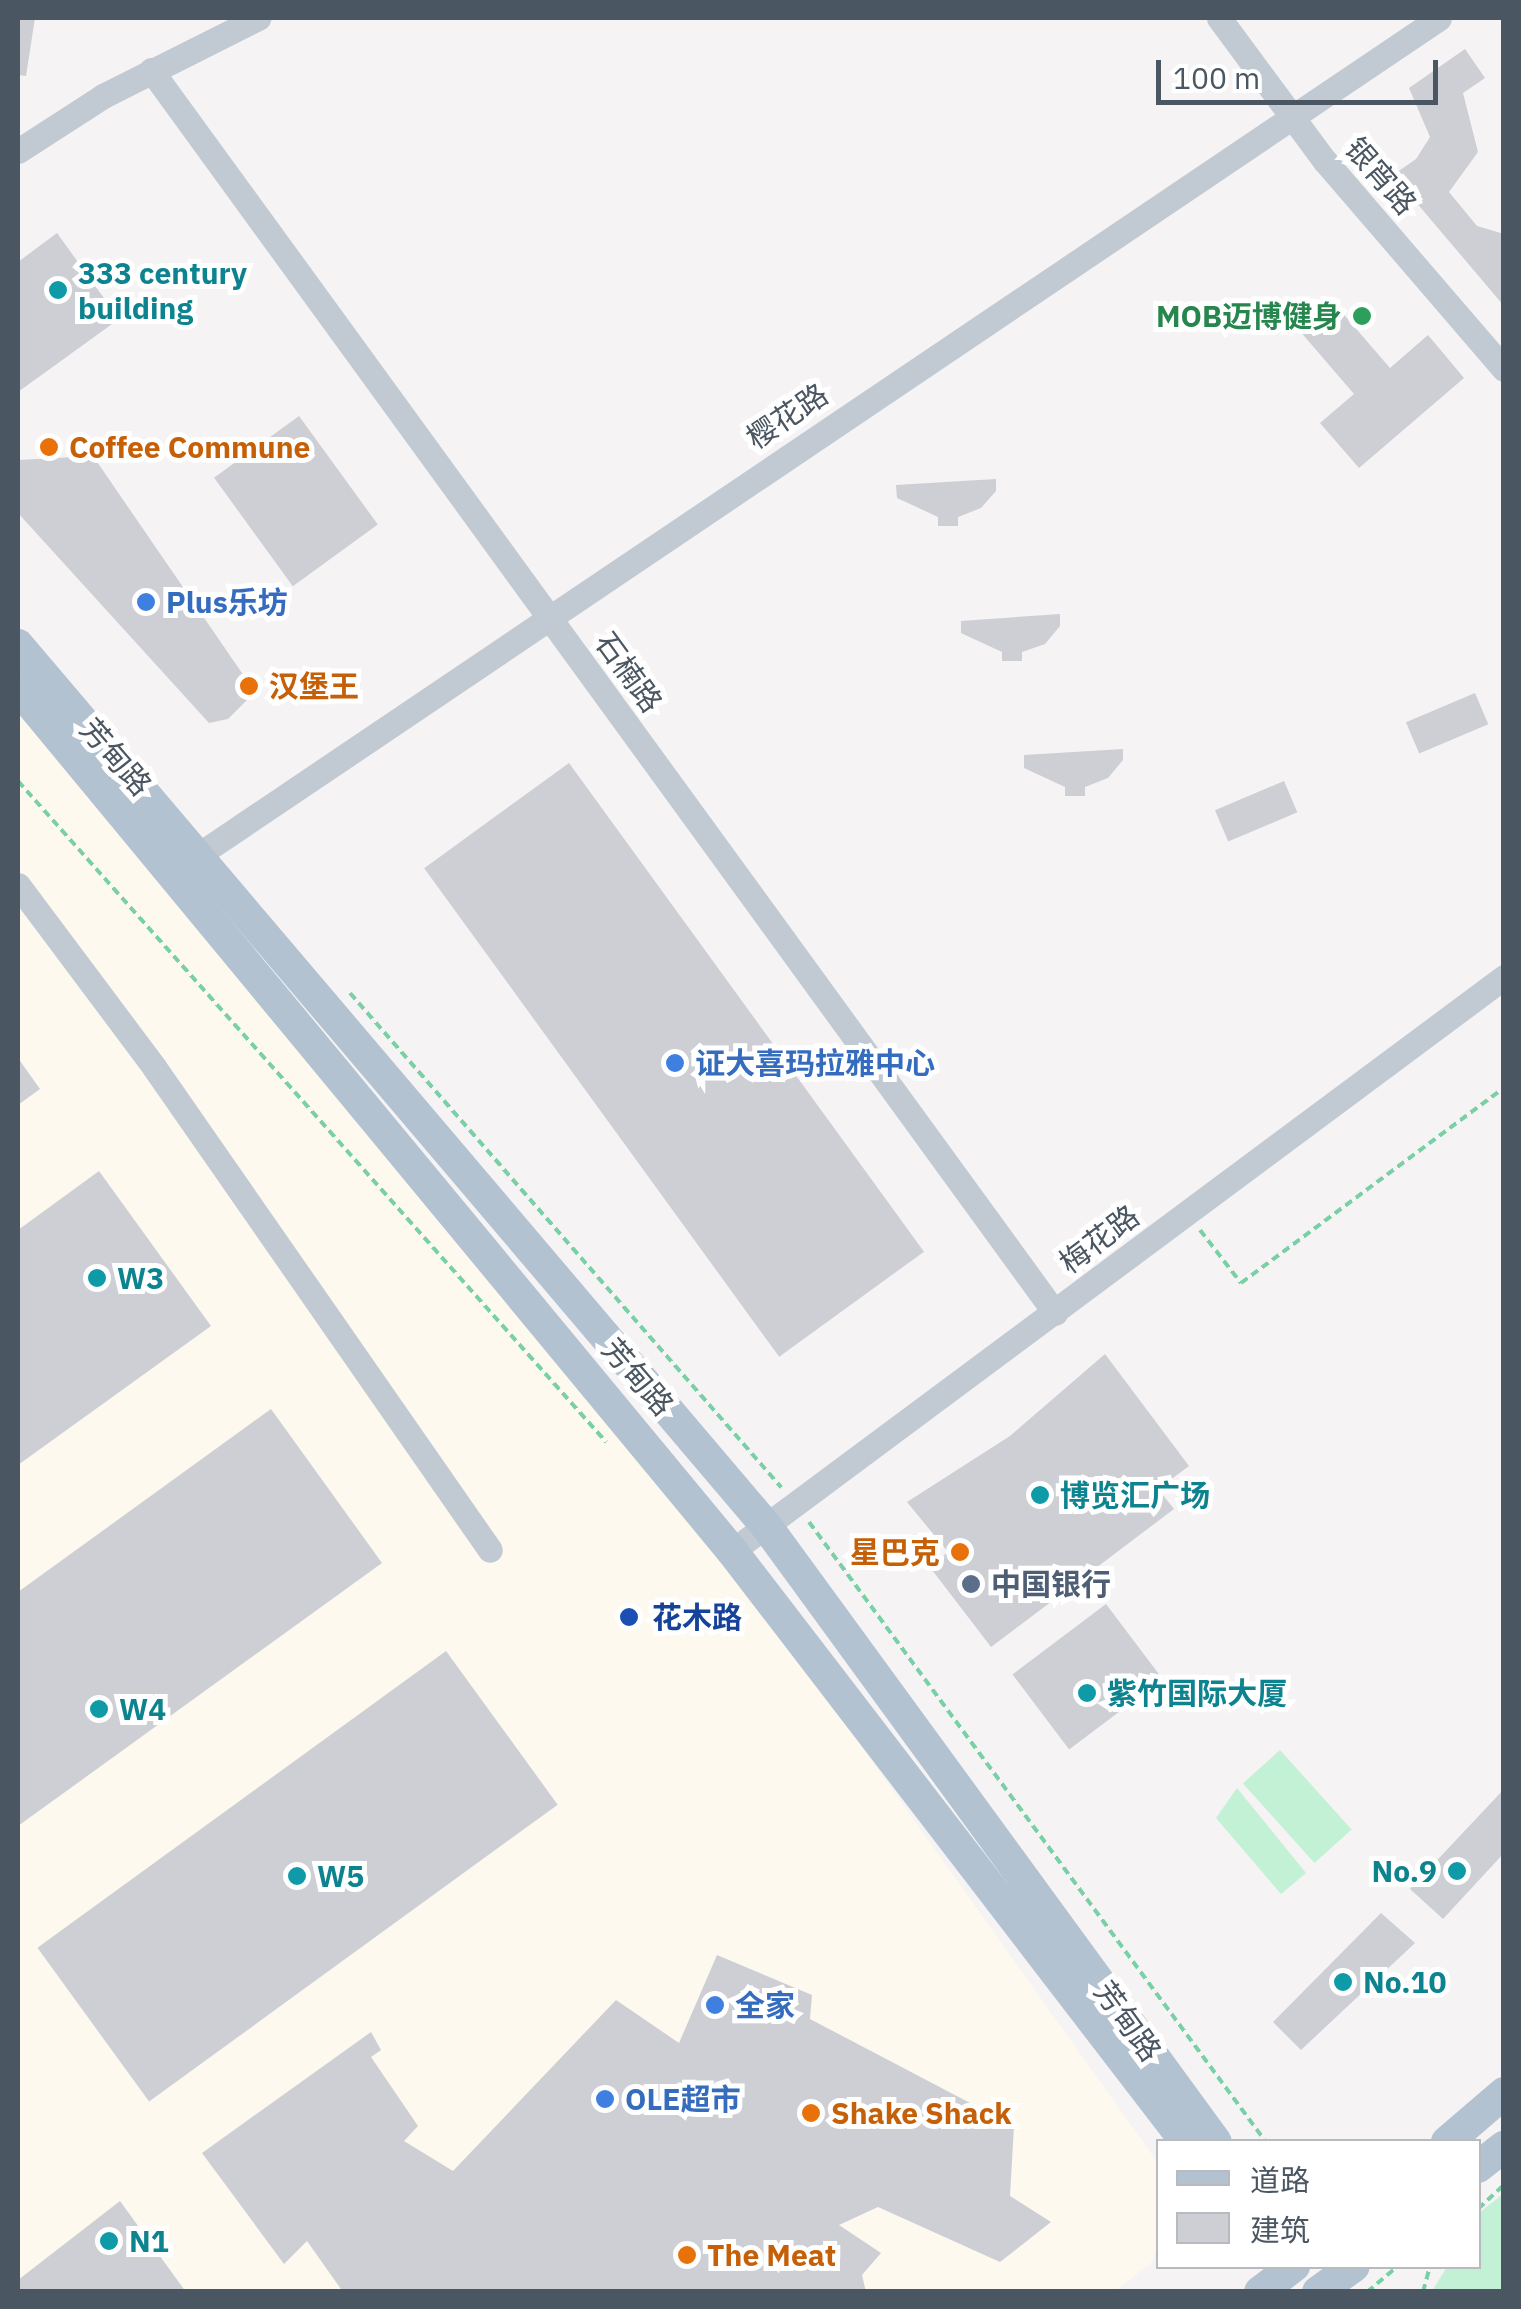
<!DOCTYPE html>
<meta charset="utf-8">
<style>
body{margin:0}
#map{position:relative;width:1521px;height:2309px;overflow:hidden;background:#f5f3f3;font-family:"IBM Plex Sans","Noto Sans SC",sans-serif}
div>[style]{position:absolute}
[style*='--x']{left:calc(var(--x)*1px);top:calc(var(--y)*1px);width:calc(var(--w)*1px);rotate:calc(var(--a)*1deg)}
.commercial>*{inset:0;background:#fdf9ef}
.green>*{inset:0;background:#c3f1d5;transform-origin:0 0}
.building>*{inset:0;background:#cdcfd5;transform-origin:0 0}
.path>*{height:4px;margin-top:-2px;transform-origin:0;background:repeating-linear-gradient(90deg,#7ad0a6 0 8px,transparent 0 13px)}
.minor>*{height:25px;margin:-12.5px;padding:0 12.5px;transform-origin:12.5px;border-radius:12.5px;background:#c1cad2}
.major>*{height:32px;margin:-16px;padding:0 16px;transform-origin:16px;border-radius:16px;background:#b3c2d1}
.dots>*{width:28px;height:28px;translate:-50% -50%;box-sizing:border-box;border:5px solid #fff;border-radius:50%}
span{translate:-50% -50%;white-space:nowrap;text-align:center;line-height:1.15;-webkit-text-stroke:10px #fff;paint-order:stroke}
.street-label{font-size:30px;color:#4a5661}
.culture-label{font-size:30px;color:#0d838f;font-weight:700}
.left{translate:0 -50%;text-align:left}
.right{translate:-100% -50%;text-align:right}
.leisure-label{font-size:30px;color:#27864d;font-weight:700}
.food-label{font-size:30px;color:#c56008;font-weight:700}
.shop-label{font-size:30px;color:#366cbe;font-weight:700}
.service-label{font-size:30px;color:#4e5e75;font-weight:700}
.transit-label{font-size:30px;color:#164399;font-weight:700}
.frame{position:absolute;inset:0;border:20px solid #4a5661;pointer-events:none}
.legend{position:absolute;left:1156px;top:2139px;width:325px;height:130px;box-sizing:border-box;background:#fff;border:2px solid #b7bbc0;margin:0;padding:12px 18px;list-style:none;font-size:30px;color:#4a5661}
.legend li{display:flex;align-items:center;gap:20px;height:50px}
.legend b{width:50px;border:2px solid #b7bbc0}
.scale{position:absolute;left:1156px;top:60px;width:282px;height:45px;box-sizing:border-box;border:5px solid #4a5661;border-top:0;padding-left:12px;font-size:30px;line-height:35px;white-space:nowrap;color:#4a5661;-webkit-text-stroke:8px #fff;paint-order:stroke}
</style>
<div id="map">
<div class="commercial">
<div style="clip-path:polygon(18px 704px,391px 1138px,820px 1688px,1158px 2163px,1158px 2243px,1152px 2262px,1115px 2291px,18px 2291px)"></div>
</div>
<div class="green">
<div style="left:1280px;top:1750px;width:107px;height:50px;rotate:48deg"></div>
<div style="clip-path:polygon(1237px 1788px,1306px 1873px,1281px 1894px,1216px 1818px)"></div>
<div style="clip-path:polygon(1503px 2194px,1503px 2291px,1432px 2291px,1447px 2267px,1478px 2266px,1479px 2213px)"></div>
</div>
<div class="building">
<div style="clip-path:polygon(18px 18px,35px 18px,26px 76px,18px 75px)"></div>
<div style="clip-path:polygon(1465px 49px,1485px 78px,1463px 93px,1478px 152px,1449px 192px,1477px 226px,1504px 234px,1504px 306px,1393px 175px,1416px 159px,1430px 137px,1409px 88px)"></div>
<div style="clip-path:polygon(57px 233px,119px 319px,18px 392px,18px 262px)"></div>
<div style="clip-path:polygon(1333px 302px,1390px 368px,1428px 335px,1464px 378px,1359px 468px,1320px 423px,1354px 394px,1299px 330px)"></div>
<div style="left:299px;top:416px;width:134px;height:105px;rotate:54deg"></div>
<div style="clip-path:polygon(93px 456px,255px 692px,228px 719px,209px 723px,18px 513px,18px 460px)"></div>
<div style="clip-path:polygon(996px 479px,996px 491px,981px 508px,958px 517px,958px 526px,938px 526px,938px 517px,897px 498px,896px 485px)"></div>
<div style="clip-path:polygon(1060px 614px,1060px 626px,1045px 644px,1022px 652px,1022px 661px,1002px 661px,1002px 652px,961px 633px,961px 621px)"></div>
<div style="left:1475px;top:693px;width:34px;height:75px;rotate:67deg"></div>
<div style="clip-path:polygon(1123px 749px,1123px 760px,1108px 778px,1085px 787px,1085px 796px,1065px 796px,1065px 787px,1024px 768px,1024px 755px)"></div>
<div style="left:569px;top:763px;width:604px;height:179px;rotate:54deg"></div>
<div style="left:1284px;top:781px;width:34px;height:75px;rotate:67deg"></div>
<div style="clip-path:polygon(18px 1058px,40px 1089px,18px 1105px)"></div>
<div style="clip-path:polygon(99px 1171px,211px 1326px,18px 1465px,18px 1230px)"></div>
<div style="clip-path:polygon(1105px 1354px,1189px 1466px,1158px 1489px,1174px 1509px,991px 1647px,929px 1566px,948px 1552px,907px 1502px,1010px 1436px)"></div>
<div style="clip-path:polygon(271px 1409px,382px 1563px,18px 1826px,18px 1592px)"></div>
<div style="left:1106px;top:1604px;width:94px;height:117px;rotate:53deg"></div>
<div style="left:446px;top:1651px;width:190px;height:505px;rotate:54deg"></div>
<div style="clip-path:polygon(1504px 1789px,1504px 1853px,1443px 1919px,1410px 1889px)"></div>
<div style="clip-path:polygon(1381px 1913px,1415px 1943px,1301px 2050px,1273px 2022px)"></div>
<div style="clip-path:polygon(717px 1955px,812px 1995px,810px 2019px,1014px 2126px,1010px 2196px,1051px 2222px,1000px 2262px,878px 2207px,839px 2225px,881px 2253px,862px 2275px,866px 2292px,343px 2292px,307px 2241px,284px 2264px,202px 2153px,371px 2032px,381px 2050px,371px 2057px,418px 2126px,404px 2141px,453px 2171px,616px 2000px,679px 2043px)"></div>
<div style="clip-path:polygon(120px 2201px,186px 2292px,18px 2292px,18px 2280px)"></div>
</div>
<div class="path">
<div style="--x:18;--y:781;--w:885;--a:48.34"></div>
<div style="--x:350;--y:993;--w:656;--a:48.9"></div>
<div style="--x:1200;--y:1230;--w:67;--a:52.3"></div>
<div style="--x:1241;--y:1283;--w:327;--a:-36.6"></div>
<div style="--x:809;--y:1522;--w:770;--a:53.61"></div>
<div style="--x:1478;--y:2209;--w:35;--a:-43"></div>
<div style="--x:1367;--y:2292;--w:40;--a:-40"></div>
<div style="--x:1423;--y:2292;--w:27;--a:-75"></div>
</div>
<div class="minor">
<div style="--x:1219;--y:18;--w:178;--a:53.5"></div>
<div style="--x:1325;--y:161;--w:274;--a:49.3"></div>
<div style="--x:151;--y:70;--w:1537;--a:53.97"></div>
<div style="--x:18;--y:151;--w:101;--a:-32.9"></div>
<div style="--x:103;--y:96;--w:174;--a:-26.7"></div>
<div style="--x:182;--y:866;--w:1516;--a:-34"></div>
<div style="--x:18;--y:885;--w:227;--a:53.2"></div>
<div style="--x:154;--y:1067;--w:588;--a:55.18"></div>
<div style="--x:732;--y:1551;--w:962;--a:-36.63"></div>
</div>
<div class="major">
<div style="--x:18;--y:645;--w:1157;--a:49.66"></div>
<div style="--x:767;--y:1527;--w:761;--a:53.87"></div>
<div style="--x:18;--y:688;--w:1120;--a:50.4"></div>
<div style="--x:732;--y:1551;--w:745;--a:52.47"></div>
<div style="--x:1447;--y:2142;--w:75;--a:-40.7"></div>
<div style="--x:1478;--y:2167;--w:33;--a:-38"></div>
<div style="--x:1260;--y:2292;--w:43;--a:-37.4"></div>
<div style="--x:1318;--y:2292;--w:44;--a:-35.8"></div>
</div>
<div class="dots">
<div style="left:58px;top:290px;background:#0f9aa8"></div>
<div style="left:1362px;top:316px;background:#2e9e5b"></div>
<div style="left:49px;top:447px;background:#e8710a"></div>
<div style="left:146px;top:602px;background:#3f7fe0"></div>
<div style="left:249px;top:686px;background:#e8710a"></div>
<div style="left:675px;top:1063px;background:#3f7fe0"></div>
<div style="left:97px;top:1278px;background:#0f9aa8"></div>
<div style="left:1040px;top:1495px;background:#0f9aa8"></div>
<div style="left:960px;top:1552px;background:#e8710a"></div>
<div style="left:971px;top:1584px;background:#5c6f8a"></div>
<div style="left:629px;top:1617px;background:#1a4fb4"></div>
<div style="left:1087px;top:1693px;background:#0f9aa8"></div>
<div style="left:99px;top:1709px;background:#0f9aa8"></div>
<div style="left:1457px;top:1871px;background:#0f9aa8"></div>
<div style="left:297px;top:1876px;background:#0f9aa8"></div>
<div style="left:1343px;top:1982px;background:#0f9aa8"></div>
<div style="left:715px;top:2005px;background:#3f7fe0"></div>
<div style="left:605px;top:2099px;background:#3f7fe0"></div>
<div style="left:811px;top:2113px;background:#e8710a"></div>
<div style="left:109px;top:2241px;background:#0f9aa8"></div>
<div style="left:687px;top:2255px;background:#e8710a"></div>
</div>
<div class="street-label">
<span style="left:1381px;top:176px;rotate:49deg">银宵路</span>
<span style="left:787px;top:416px;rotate:-34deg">樱花路</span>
<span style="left:629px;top:672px;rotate:54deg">石楠路</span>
<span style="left:116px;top:757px;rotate:49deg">芳甸路</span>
<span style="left:1099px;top:1239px;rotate:-37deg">梅花路</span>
<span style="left:638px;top:1377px;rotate:49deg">芳甸路</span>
<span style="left:1128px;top:2021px;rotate:54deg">芳甸路</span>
</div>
<div class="culture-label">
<span class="left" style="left:78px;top:290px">333 century<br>building</span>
<span class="left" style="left:117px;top:1278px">W3</span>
<span class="left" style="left:1060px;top:1495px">博览汇广场</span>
<span class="left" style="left:1107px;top:1693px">紫竹国际大厦</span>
<span class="left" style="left:119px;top:1709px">W4</span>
<span class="right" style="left:1437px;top:1871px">No.9</span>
<span class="left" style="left:317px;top:1876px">W5</span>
<span class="left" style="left:1363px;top:1982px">No.10</span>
<span class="left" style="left:129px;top:2241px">N1</span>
</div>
<div class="leisure-label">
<span class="right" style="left:1342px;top:316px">MOB迈博健身</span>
</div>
<div class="food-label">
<span class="left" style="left:69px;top:447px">Coffee Commune</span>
<span class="left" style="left:269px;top:686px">汉堡王</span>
<span class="right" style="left:940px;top:1552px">星巴克</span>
<span class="left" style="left:831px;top:2113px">Shake Shack</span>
<span class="left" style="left:707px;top:2255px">The Meat</span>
</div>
<div class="shop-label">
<span class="left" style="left:166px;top:602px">Plus乐坊</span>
<span class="left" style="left:695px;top:1063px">证大喜玛拉雅中心</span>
<span class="left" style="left:735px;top:2005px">全家</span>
<span class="left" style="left:625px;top:2099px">OLE超市</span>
</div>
<div class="service-label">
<span class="left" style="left:991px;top:1584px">中国银行</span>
</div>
<div class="transit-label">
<span class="left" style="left:652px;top:1617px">花木路</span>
</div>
<div class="frame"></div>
<ul class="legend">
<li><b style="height:12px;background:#b3c2d1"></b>道路</li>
<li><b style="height:28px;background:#cdcfd5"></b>建筑</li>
</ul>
<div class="scale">100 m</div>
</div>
